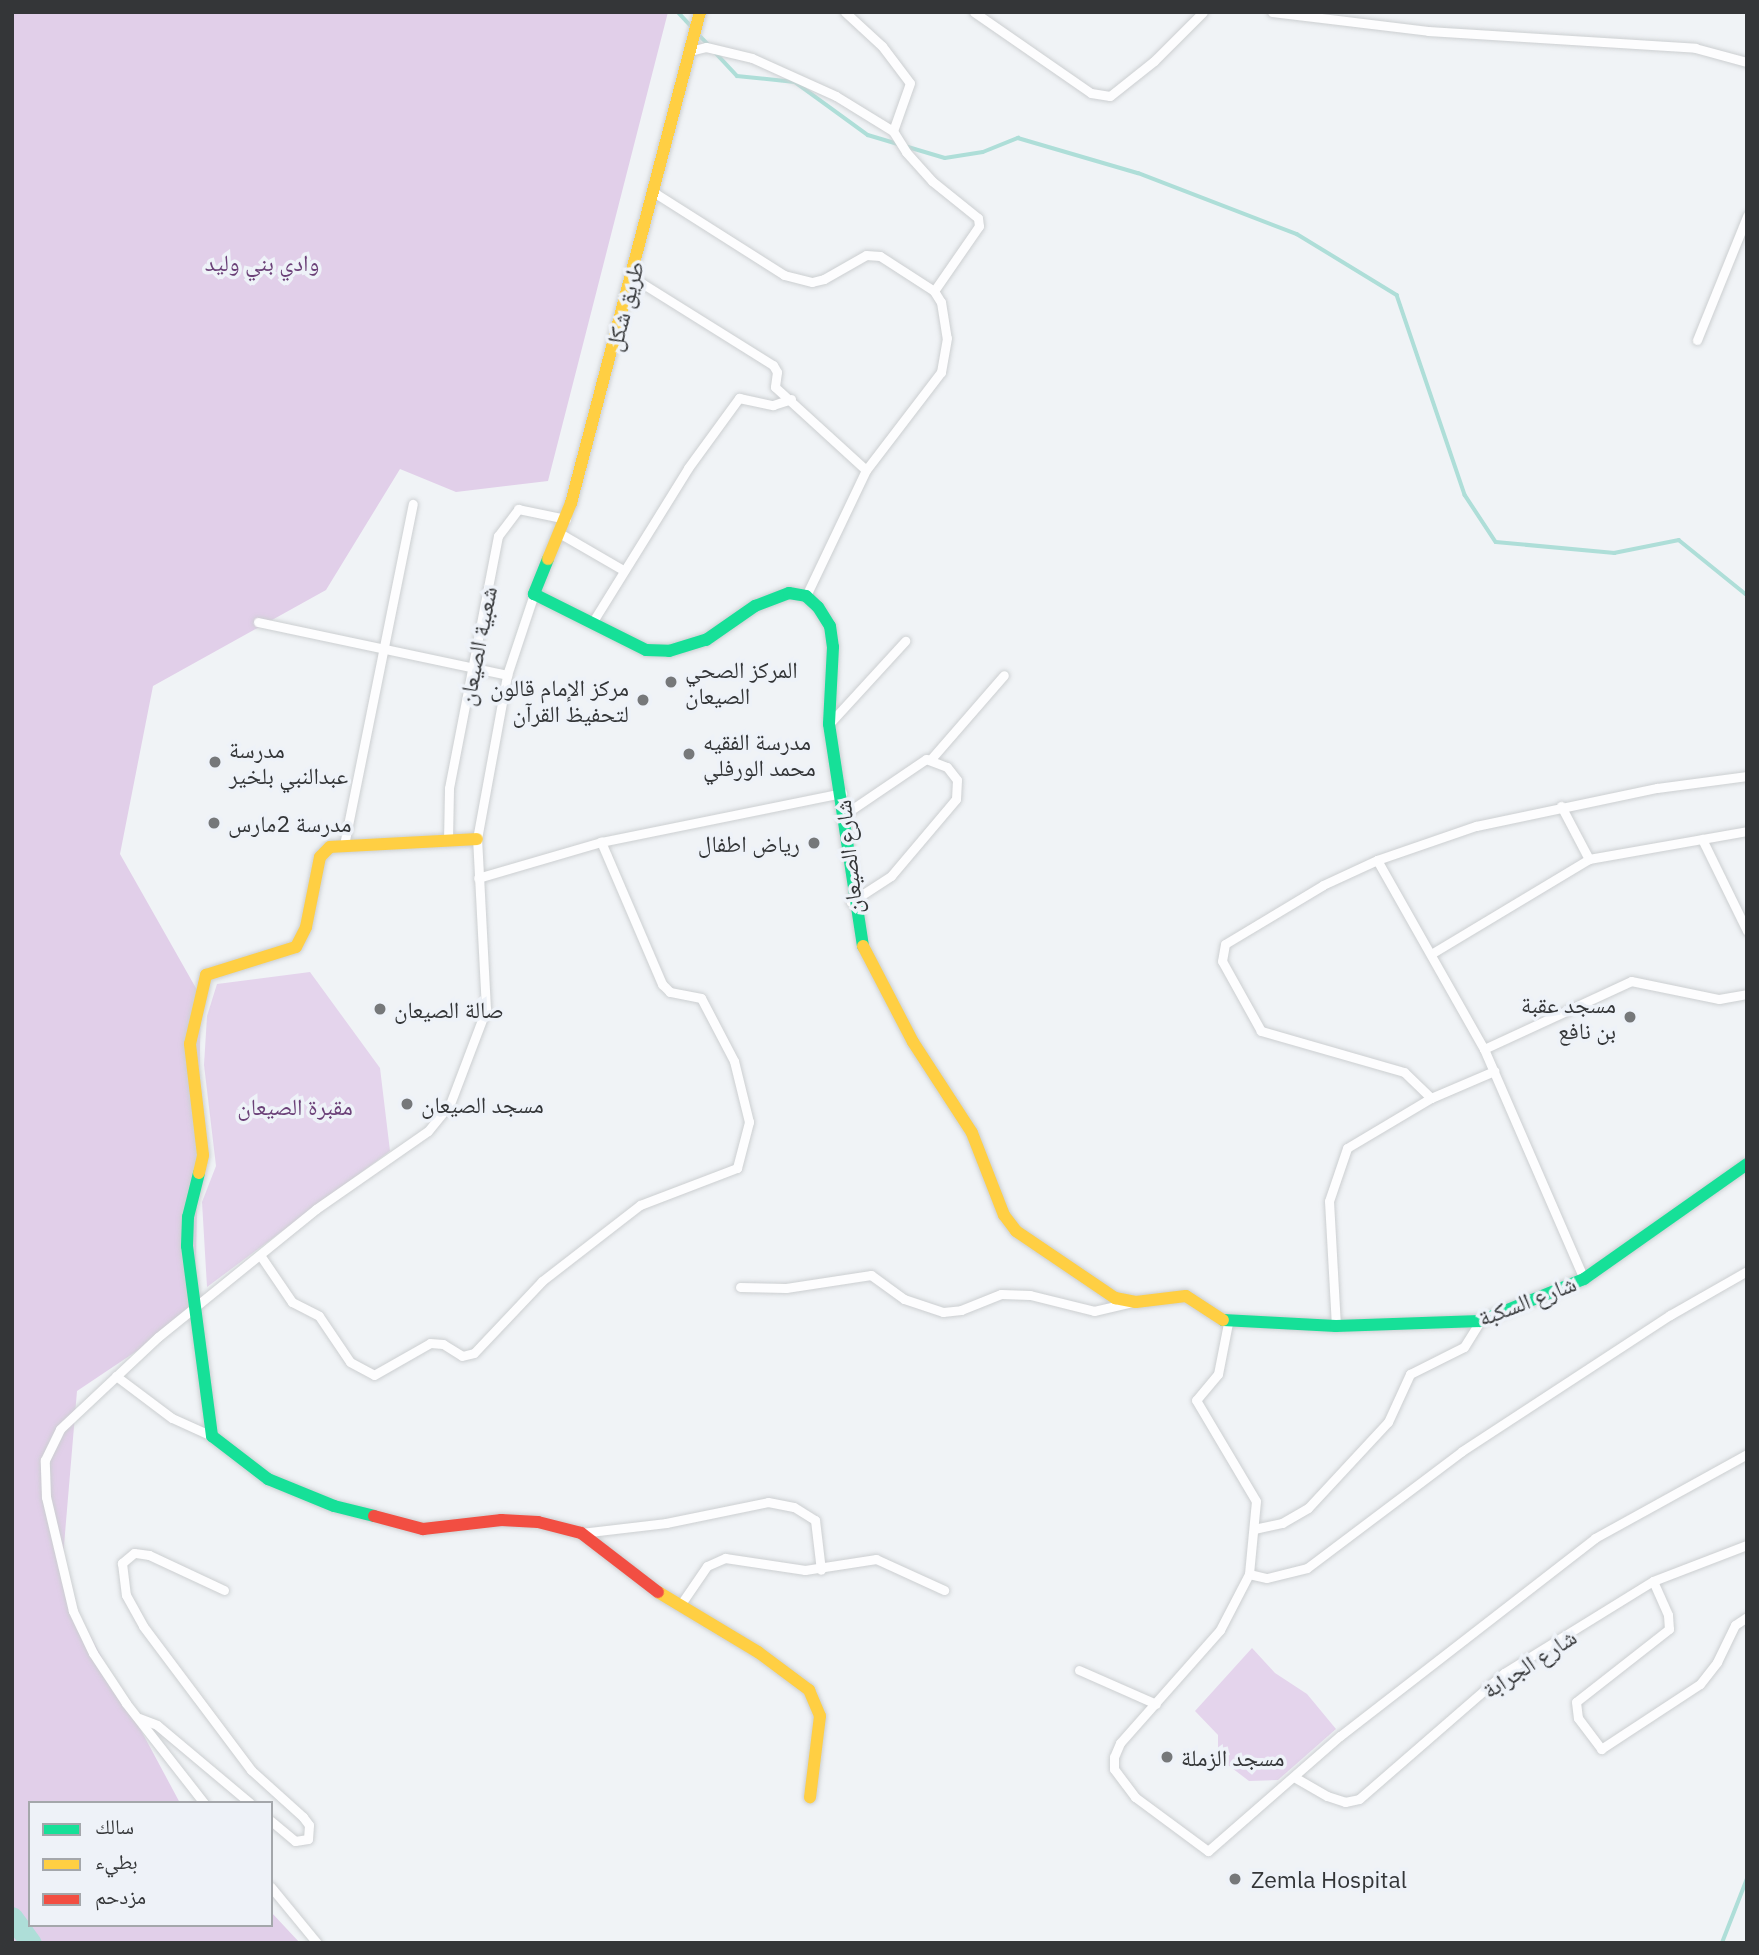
<!DOCTYPE html>
<meta charset="utf-8">
<style>
body{margin:0}
#map{position:relative;width:1759px;height:1955px;overflow:hidden;background:#f0f3f6;font-family:"IBM Plex Sans","Noto Naskh Arabic",sans-serif}
div>[style]{position:absolute}
[style*='--x']{left:calc(var(--x)*1px);top:calc(var(--y)*1px);width:calc(var(--w)*1px);rotate:calc(var(--a)*1deg)}
.green>*{inset:0;background:#e4d4ec}
.forest>*{inset:0;background:#e1cfe9}
.stream>*{height:3.5px;margin:-1.75px;padding:0 1.75px;transform-origin:1.75px;border-radius:1.75px;background:#aeded8}
.river>*{height:21px;margin:-10.5px;padding:0 10.5px;transform-origin:10.5px;border-radius:10.5px;background:#aeded8}
.roads{filter:drop-shadow(0 0 2px #cccfd1) drop-shadow(0 0 2px #cccfd1)}
.street>*{height:9px;margin:-4.5px;padding:0 4.5px;transform-origin:4.5px;border-radius:4.5px;background:#fdfdfe}
.fast>*{height:12px;margin:-6px;padding:0 6px;transform-origin:6px;border-radius:6px;background:#16e098}
.slow>*{height:12px;margin:-6px;padding:0 6px;transform-origin:6px;border-radius:6px;background:#ffcf43}
.jam>*{height:12px;margin:-6px;padding:0 6px;transform-origin:6px;border-radius:6px;background:#f24e42}
.dots>*{width:19px;height:19px;translate:-50% -50%;box-sizing:border-box;border:4px solid #eef2f8;border-radius:50%}
span{translate:-50% -50%;white-space:nowrap;text-align:center;line-height:1.15;-webkit-text-stroke:7px #eef2f8;paint-order:stroke}
.park-label{font-size:23px;color:#6b4178}
.street-label{font-size:23px;color:#343638}
.poi-label{font-size:23px;color:#343638}
.left{translate:0 -50%;text-align:left}
.right{translate:-100% -50%;text-align:right}
.frame{position:absolute;inset:0;border:14px solid #343638;pointer-events:none}
.legend{position:absolute;left:28px;top:1801px;width:245px;height:126px;box-sizing:border-box;background:#eef2f8;border:2px solid #a4a7ab;margin:0;padding:9px 12px;list-style:none;font-size:21px;color:#343638}
.legend li{display:flex;align-items:center;gap:14px;height:35px}
.legend b{width:35px;border:2px solid #a4a7ab}
</style>
<div id="map">
<div class="green">
<div style="clip-path:polygon(310px 972px,380px 1068px,390px 1151px,207px 1287px,202px 1202px,216px 1166px,204px 1065px,207px 1016px,217px 984px)"></div>
<div style="clip-path:polygon(1252px 1648px,1275px 1673px,1307px 1694px,1336px 1729px,1278px 1780px,1249px 1781px,1228px 1765px,1218px 1751px,1218px 1735px,1195px 1711px)"></div>
</div>
<div class="forest">
<div style="clip-path:polygon(12px 12px,668px 12px,548px 481px,456px 492px,400px 469px,326px 590px,153px 686px,120px 854px,201px 997px,195px 1312px,77px 1391px,61px 1581px,180px 1803px,30px 1803px,30px 1925px,271px 1925px,271px 1912px,300px 1943px,12px 1943px)"></div>
</div>
<div class="stream">
<div style="--x:678;--y:12;--w:21;--a:47"></div>
<div style="--x:697;--y:33;--w:17;--a:45"></div>
<div style="--x:714;--y:51;--w:34;--a:47"></div>
<div style="--x:737;--y:76;--w:58;--a:5.9"></div>
<div style="--x:795;--y:82;--w:90;--a:36"></div>
<div style="--x:868;--y:135;--w:80;--a:16.6"></div>
<div style="--x:945;--y:158;--w:38;--a:-9"></div>
<div style="--x:983;--y:152;--w:38;--a:-22"></div>
<div style="--x:1018;--y:138;--w:125;--a:16.3"></div>
<div style="--x:1138;--y:173;--w:170;--a:21"></div>
<div style="--x:1297;--y:234;--w:117;--a:31.4"></div>
<div style="--x:1397;--y:295;--w:211;--a:71.2"></div>
<div style="--x:1465;--y:495;--w:56;--a:56.6"></div>
<div style="--x:1496;--y:542;--w:119;--a:5.3"></div>
<div style="--x:1614;--y:553;--w:66;--a:-11.3"></div>
<div style="--x:1679;--y:540;--w:87;--a:39"></div>
<div style="--x:1722;--y:1943;--w:69;--a:-68.7"></div>
</div>
<div class="river">
<div style="--x:12;--y:1917;--w:32;--a:54"></div>
</div>
<div class="roads">
<div class="street">
<div style="--x:845;--y:12;--w:50;--a:42.6"></div>
<div style="--x:882;--y:46;--w:46;--a:52.9"></div>
<div style="--x:910;--y:83;--w:51;--a:109.5"></div>
<div style="--x:893;--y:131;--w:25;--a:58"></div>
<div style="--x:906;--y:152;--w:39;--a:48"></div>
<div style="--x:932;--y:181;--w:59;--a:38.8"></div>
<div style="--x:978;--y:218;--w:8;--a:83"></div>
<div style="--x:979;--y:226;--w:79;--a:124.7"></div>
<div style="--x:974;--y:12;--w:142;--a:34.7"></div>
<div style="--x:1091;--y:93;--w:19;--a:9"></div>
<div style="--x:1110;--y:96;--w:56;--a:-38.5"></div>
<div style="--x:1154;--y:61;--w:69;--a:-45"></div>
<div style="--x:1272;--y:12;--w:157;--a:6.9"></div>
<div style="--x:1428;--y:31;--w:268;--a:3.6"></div>
<div style="--x:1695;--y:48;--w:54;--a:15.1"></div>
<div style="--x:690;--y:51;--w:16;--a:-14"></div>
<div style="--x:706;--y:47;--w:47;--a:13.4"></div>
<div style="--x:752;--y:58;--w:92;--a:24.3"></div>
<div style="--x:836;--y:96;--w:67;--a:31.6"></div>
<div style="--x:655;--y:193;--w:153;--a:32.4"></div>
<div style="--x:784;--y:275;--w:29;--a:14"></div>
<div style="--x:812;--y:282;--w:12;--a:-14"></div>
<div style="--x:824;--y:279;--w:48;--a:-29.7"></div>
<div style="--x:866;--y:255;--w:14;--a:4"></div>
<div style="--x:880;--y:256;--w:64;--a:32.9"></div>
<div style="--x:934;--y:291;--w:13;--a:58"></div>
<div style="--x:941;--y:302;--w:36;--a:81"></div>
<div style="--x:947;--y:338;--w:35;--a:100"></div>
<div style="--x:941;--y:372;--w:123;--a:127.4"></div>
<div style="--x:866;--y:470;--w:140;--a:115.5"></div>
<div style="--x:632;--y:277;--w:166;--a:32"></div>
<div style="--x:773;--y:365;--w:8;--a:60"></div>
<div style="--x:777;--y:372;--w:15;--a:98"></div>
<div style="--x:775;--y:387;--w:123;--a:42.4"></div>
<div style="--x:1697;--y:340;--w:134;--a:-68"></div>
<div style="--x:561;--y:534;--w:72;--a:30.1"></div>
<div style="--x:258;--y:622;--w:255;--a:12"></div>
<div style="--x:592;--y:623;--w:182;--a:-58.2"></div>
<div style="--x:688;--y:468;--w:87;--a:-53.9"></div>
<div style="--x:739;--y:398;--w:35;--a:12"></div>
<div style="--x:773;--y:405;--w:19;--a:-18"></div>
<div style="--x:829;--y:724;--w:113;--a:-47.5"></div>
<div style="--x:931;--y:759;--w:111;--a:-49"></div>
<div style="--x:1561;--y:806;--w:60;--a:62.2"></div>
<div style="--x:845;--y:814;--w:98;--a:-34.2"></div>
<div style="--x:926;--y:759;--w:22;--a:21"></div>
<div style="--x:947;--y:767;--w:16;--a:52"></div>
<div style="--x:957;--y:780;--w:19;--a:93"></div>
<div style="--x:956;--y:799;--w:101;--a:130.2"></div>
<div style="--x:891;--y:876;--w:48;--a:147"></div>
<div style="--x:1702;--y:839;--w:102;--a:63.9"></div>
<div style="--x:448;--y:841;--w:53;--a:-88.9"></div>
<div style="--x:449;--y:788;--w:257;--a:-79"></div>
<div style="--x:498;--y:536;--w:34;--a:-53"></div>
<div style="--x:518;--y:509;--w:49;--a:11.8"></div>
<div style="--x:601;--y:842;--w:246;--a:-11.5"></div>
<div style="--x:344;--y:845;--w:348;--a:-78.6"></div>
<div style="--x:1377;--y:860;--w:217;--a:60.5"></div>
<div style="--x:1484;--y:1049;--w:251;--a:66.5"></div>
<div style="--x:1431;--y:954;--w:184;--a:-31"></div>
<div style="--x:1589;--y:859;--w:160;--a:-10"></div>
<div style="--x:1484;--y:1049;--w:162;--a:-24.8"></div>
<div style="--x:1631;--y:981;--w:90;--a:11.6"></div>
<div style="--x:1719;--y:999;--w:28;--a:-10"></div>
<div style="--x:1431;--y:1098;--w:37;--a:-136"></div>
<div style="--x:1404;--y:1072;--w:149;--a:-164"></div>
<div style="--x:1261;--y:1031;--w:80;--a:-119.1"></div>
<div style="--x:1222;--y:961;--w:17;--a:-80"></div>
<div style="--x:1225;--y:944;--w:114;--a:-31"></div>
<div style="--x:1323;--y:885;--w:60;--a:-24.8"></div>
<div style="--x:1377;--y:860;--w:105;--a:-19"></div>
<div style="--x:1476;--y:826;--w:185;--a:-11.9"></div>
<div style="--x:1657;--y:788;--w:91;--a:-7.6"></div>
<div style="--x:260;--y:1255;--w:57;--a:55.8"></div>
<div style="--x:292;--y:1302;--w:30;--a:27"></div>
<div style="--x:319;--y:1316;--w:55;--a:56"></div>
<div style="--x:350;--y:1362;--w:27;--a:28"></div>
<div style="--x:374;--y:1375;--w:64;--a:-29.7"></div>
<div style="--x:430;--y:1343;--w:13;--a:4"></div>
<div style="--x:443;--y:1344;--w:22;--a:32"></div>
<div style="--x:462;--y:1356;--w:12;--a:-14"></div>
<div style="--x:474;--y:1353;--w:99;--a:-46.6"></div>
<div style="--x:542;--y:1281;--w:124;--a:-37.8"></div>
<div style="--x:640;--y:1205;--w:104;--a:-20.9"></div>
<div style="--x:737;--y:1168;--w:48;--a:-75.4"></div>
<div style="--x:749;--y:1122;--w:63;--a:-103.8"></div>
<div style="--x:734;--y:1061;--w:71;--a:-117.6"></div>
<div style="--x:701;--y:998;--w:32;--a:-169"></div>
<div style="--x:670;--y:992;--w:11;--a:-135"></div>
<div style="--x:662;--y:984;--w:155;--a:-113.2"></div>
<div style="--x:601;--y:842;--w:128;--a:163.7"></div>
<div style="--x:740;--y:1287;--w:46;--a:1.2"></div>
<div style="--x:786;--y:1288;--w:86;--a:-8.7"></div>
<div style="--x:871;--y:1275;--w:41;--a:36"></div>
<div style="--x:904;--y:1299;--w:41;--a:18.4"></div>
<div style="--x:943;--y:1312;--w:18;--a:-6"></div>
<div style="--x:961;--y:1310;--w:43;--a:-21.8"></div>
<div style="--x:1001;--y:1294;--w:29;--a:2"></div>
<div style="--x:1030;--y:1295;--w:66;--a:14"></div>
<div style="--x:1094;--y:1311;--w:37;--a:-13"></div>
<div style="--x:1228;--y:1323;--w:52;--a:101.1"></div>
<div style="--x:1218;--y:1374;--w:34;--a:130"></div>
<div style="--x:1196;--y:1400;--w:117;--a:59.3"></div>
<div style="--x:1256;--y:1501;--w:73;--a:95.5"></div>
<div style="--x:1249;--y:1574;--w:63;--a:117.4"></div>
<div style="--x:1220;--y:1630;--w:151;--a:131.5"></div>
<div style="--x:1120;--y:1743;--w:15;--a:113"></div>
<div style="--x:1114;--y:1757;--w:12;--a:90"></div>
<div style="--x:1114;--y:1769;--w:35;--a:53"></div>
<div style="--x:1135;--y:1797;--w:91;--a:36.5"></div>
<div style="--x:1208;--y:1851;--w:175;--a:-41.1"></div>
<div style="--x:1340;--y:1736;--w:323;--a:-37.8"></div>
<div style="--x:1595;--y:1538;--w:174;--a:-28.9"></div>
<div style="--x:1336;--y:1326;--w:125;--a:-93.2"></div>
<div style="--x:1329;--y:1201;--w:56;--a:-71.2"></div>
<div style="--x:1347;--y:1148;--w:98;--a:-30.8"></div>
<div style="--x:1431;--y:1098;--w:69;--a:-23.2"></div>
<div style="--x:116;--y:1376;--w:70;--a:36.9"></div>
<div style="--x:172;--y:1418;--w:44;--a:24.2"></div>
<div style="--x:1254;--y:1529;--w:29;--a:-12"></div>
<div style="--x:1282;--y:1523;--w:30;--a:-30"></div>
<div style="--x:1308;--y:1508;--w:117;--a:-47.1"></div>
<div style="--x:1388;--y:1422;--w:53;--a:-65.4"></div>
<div style="--x:1410;--y:1374;--w:60;--a:-26.6"></div>
<div style="--x:1464;--y:1347;--w:31;--a:-58"></div>
<div style="--x:581;--y:1533;--w:86;--a:-6.7"></div>
<div style="--x:666;--y:1523;--w:104;--a:-11.6"></div>
<div style="--x:768;--y:1502;--w:26;--a:11"></div>
<div style="--x:794;--y:1507;--w:25;--a:32"></div>
<div style="--x:815;--y:1520;--w:50;--a:83.2"></div>
<div style="--x:1249;--y:1574;--w:18;--a:13"></div>
<div style="--x:1267;--y:1578;--w:41;--a:-14"></div>
<div style="--x:1307;--y:1568;--w:194;--a:-37"></div>
<div style="--x:1462;--y:1451;--w:249;--a:-33.2"></div>
<div style="--x:1670;--y:1315;--w:89;--a:-29.7"></div>
<div style="--x:1653;--y:1581;--w:37;--a:66"></div>
<div style="--x:1668;--y:1615;--w:14;--a:86"></div>
<div style="--x:1669;--y:1629;--w:118;--a:141.9"></div>
<div style="--x:1576;--y:1702;--w:16;--a:83"></div>
<div style="--x:1578;--y:1718;--w:39;--a:53"></div>
<div style="--x:1601;--y:1749;--w:118;--a:-33.3"></div>
<div style="--x:1700;--y:1684;--w:28;--a:-52"></div>
<div style="--x:1717;--y:1662;--w:41;--a:-64.1"></div>
<div style="--x:1735;--y:1625;--w:14;--a:-34"></div>
<div style="--x:224;--y:1590;--w:83;--a:-155"></div>
<div style="--x:149;--y:1555;--w:15;--a:-172"></div>
<div style="--x:134;--y:1553;--w:16;--a:140"></div>
<div style="--x:122;--y:1563;--w:32;--a:83"></div>
<div style="--x:126;--y:1595;--w:35;--a:61"></div>
<div style="--x:143;--y:1626;--w:180;--a:53.1"></div>
<div style="--x:251;--y:1770;--w:70;--a:42.1"></div>
<div style="--x:303;--y:1817;--w:10;--a:53"></div>
<div style="--x:309;--y:1825;--w:14;--a:94"></div>
<div style="--x:308;--y:1839;--w:13;--a:171"></div>
<div style="--x:295;--y:1841;--w:31;--a:-140"></div>
<div style="--x:681;--y:1604;--w:46;--a:-55.6"></div>
<div style="--x:707;--y:1566;--w:20;--a:-24"></div>
<div style="--x:725;--y:1558;--w:81;--a:8.5"></div>
<div style="--x:805;--y:1570;--w:72;--a:-8.8"></div>
<div style="--x:876;--y:1559;--w:75;--a:24.5"></div>
<div style="--x:1079;--y:1670;--w:84;--a:23.8"></div>
<div style="--x:139;--y:1718;--w:19;--a:21"></div>
<div style="--x:157;--y:1725;--w:121;--a:40"></div>
<div style="--x:1294;--y:1777;--w:38;--a:30"></div>
<div style="--x:1327;--y:1796;--w:19;--a:18"></div>
<div style="--x:1345;--y:1802;--w:14;--a:-12"></div>
<div style="--x:1359;--y:1799;--w:192;--a:-41"></div>
<div style="--x:1504;--y:1673;--w:175;--a:-31.7"></div>
<div style="--x:1653;--y:1581;--w:101;--a:-21"></div>
<div style="--x:204;--y:1803;--w:127;--a:-128"></div>
<div style="--x:126;--y:1703;--w:60;--a:-123.4"></div>
<div style="--x:93;--y:1653;--w:47;--a:-115.5"></div>
<div style="--x:73;--y:1611;--w:117;--a:-103.3"></div>
<div style="--x:46;--y:1497;--w:37;--a:-92"></div>
<div style="--x:45;--y:1460;--w:34;--a:-64"></div>
<div style="--x:60;--y:1429;--w:134;--a:-43.2"></div>
<div style="--x:158;--y:1337;--w:203;--a:-39"></div>
<div style="--x:316;--y:1209;--w:136;--a:-34.9"></div>
<div style="--x:428;--y:1131;--w:35;--a:-51"></div>
<div style="--x:450;--y:1104;--w:102;--a:-69.2"></div>
<div style="--x:486;--y:1009;--w:170;--a:-93"></div>
<div style="--x:477;--y:839;--w:167;--a:-79.6"></div>
<div style="--x:507;--y:675;--w:85;--a:-71.6"></div>
<div style="--x:271;--y:1887;--w:72;--a:50.6"></div>
</div>
<div class="fast">
<div style="--x:548;--y:559;--w:38;--a:112"></div>
<div style="--x:534;--y:594;--w:125;--a:26.6"></div>
<div style="--x:646;--y:650;--w:23;--a:2"></div>
<div style="--x:669;--y:651;--w:39;--a:-17"></div>
<div style="--x:706;--y:640;--w:60;--a:-34.8"></div>
<div style="--x:755;--y:606;--w:36;--a:-21"></div>
<div style="--x:789;--y:593;--w:17;--a:10"></div>
<div style="--x:806;--y:596;--w:16;--a:43"></div>
<div style="--x:818;--y:607;--w:22;--a:58"></div>
<div style="--x:830;--y:626;--w:21;--a:82"></div>
<div style="--x:833;--y:647;--w:77;--a:93"></div>
<div style="--x:829;--y:724;--w:225;--a:81.3"></div>
<div style="--x:199;--y:1173;--w:45;--a:104"></div>
<div style="--x:188;--y:1217;--w:29;--a:92"></div>
<div style="--x:187;--y:1246;--w:192;--a:82.5"></div>
<div style="--x:212;--y:1436;--w:71;--a:37.5"></div>
<div style="--x:268;--y:1479;--w:71;--a:22.2"></div>
<div style="--x:334;--y:1506;--w:41;--a:14"></div>
<div style="--x:1223;--y:1320;--w:113;--a:3"></div>
<div style="--x:1336;--y:1326;--w:144;--a:-2"></div>
<div style="--x:1480;--y:1321;--w:112;--a:-22"></div>
<div style="--x:1584;--y:1279;--w:199;--a:-35.2"></div>
</div>
<div class="slow">
<div style="--x:548;--y:559;--w:61;--a:-67.7"></div>
<div style="--x:571;--y:503;--w:508;--a:-75.28"></div>
<div style="--x:863;--y:946;--w:108;--a:62.5"></div>
<div style="--x:913;--y:1042;--w:108;--a:57"></div>
<div style="--x:972;--y:1133;--w:88;--a:68.7"></div>
<div style="--x:1004;--y:1215;--w:20;--a:53"></div>
<div style="--x:1016;--y:1231;--w:120;--a:34.1"></div>
<div style="--x:1115;--y:1298;--w:21;--a:11"></div>
<div style="--x:1136;--y:1302;--w:50;--a:-6.8"></div>
<div style="--x:1186;--y:1296;--w:44;--a:33"></div>
<div style="--x:199;--y:1173;--w:18;--a:-77"></div>
<div style="--x:203;--y:1155;--w:112;--a:-96.7"></div>
<div style="--x:190;--y:1044;--w:71;--a:-76.9"></div>
<div style="--x:206;--y:975;--w:94;--a:-17.3"></div>
<div style="--x:296;--y:947;--w:22;--a:-63"></div>
<div style="--x:306;--y:927;--w:71;--a:-78.7"></div>
<div style="--x:320;--y:857;--w:14;--a:-45"></div>
<div style="--x:330;--y:847;--w:147;--a:-3.1"></div>
<div style="--x:658;--y:1592;--w:117;--a:31"></div>
<div style="--x:758;--y:1652;--w:64;--a:36.7"></div>
<div style="--x:809;--y:1690;--w:28;--a:67"></div>
<div style="--x:820;--y:1716;--w:82;--a:97"></div>
</div>
<div class="jam">
<div style="--x:374;--y:1516;--w:51;--a:14.9"></div>
<div style="--x:423;--y:1529;--w:79;--a:-6.6"></div>
<div style="--x:501;--y:1520;--w:37;--a:3"></div>
<div style="--x:538;--y:1522;--w:44;--a:14.3"></div>
<div style="--x:581;--y:1533;--w:97;--a:37.5"></div>
</div>
</div>
<div class="dots">
<div style="left:671px;top:682px;background:#76787a"></div>
<div style="left:643px;top:700px;background:#76787a"></div>
<div style="left:689px;top:754px;background:#76787a"></div>
<div style="left:215px;top:762px;background:#76787a"></div>
<div style="left:214px;top:823px;background:#76787a"></div>
<div style="left:814px;top:843px;background:#76787a"></div>
<div style="left:380px;top:1009px;background:#76787a"></div>
<div style="left:1630px;top:1017px;background:#76787a"></div>
<div style="left:407px;top:1104px;background:#76787a"></div>
<div style="left:1167px;top:1757px;background:#76787a"></div>
<div style="left:1235px;top:1879px;background:#76787a"></div>
</div>
<div class="park-label">
<span style="left:262px;top:262px">وادي بني وليد</span>
<span style="left:295px;top:1106px">مقبرة الصيعان</span>
</div>
<div class="street-label">
<span style="left:624px;top:306px;rotate:-75deg">طريق شكل</span>
<span style="left:477px;top:646px;rotate:-79deg">شعبية الصيعان</span>
<span style="left:848px;top:857px;rotate:-96deg">شارع الصيعان</span>
<span style="left:1527px;top:1300px;rotate:-21deg">شارع السكبة</span>
<span style="left:1529px;top:1663px;rotate:-33deg">شارع الجرابة</span>
</div>
<div class="poi-label">
<span class="left" style="left:685px;top:682px">المركز الصحي<br>الصيعان</span>
<span class="right" style="left:629px;top:700px">مركز الإمام قالون<br>لتحفيظ القرآن</span>
<span class="left" style="left:703px;top:754px">مدرسة الفقيه<br>محمد الورفلي</span>
<span class="left" style="left:229px;top:762px">مدرسة<br>عبدالنبي بلخير</span>
<span class="left" style="left:228px;top:823px">مدرسة 2مارس</span>
<span class="right" style="left:800px;top:843px">رياض اطفال</span>
<span class="right" style="left:1616px;top:1017px">مسجد عقبة<br>بن نافع</span>
<span class="left" style="left:394px;top:1009px">صالة الصيعان</span>
<span class="left" style="left:421px;top:1104px">مسجد الصيعان</span>
<span class="left" style="left:1181px;top:1757px">مسجد الزملة</span>
<span class="left" style="left:1251px;top:1879px">Zemla Hospital</span>
</div>
<div class="frame"></div>
<ul class="legend">
<li><b style="height:9px;background:#16e098"></b>سالك</li>
<li><b style="height:9px;background:#ffcf43"></b>بطيء</li>
<li><b style="height:9px;background:#f24e42"></b>مزدحم</li>
</ul>
</div>
